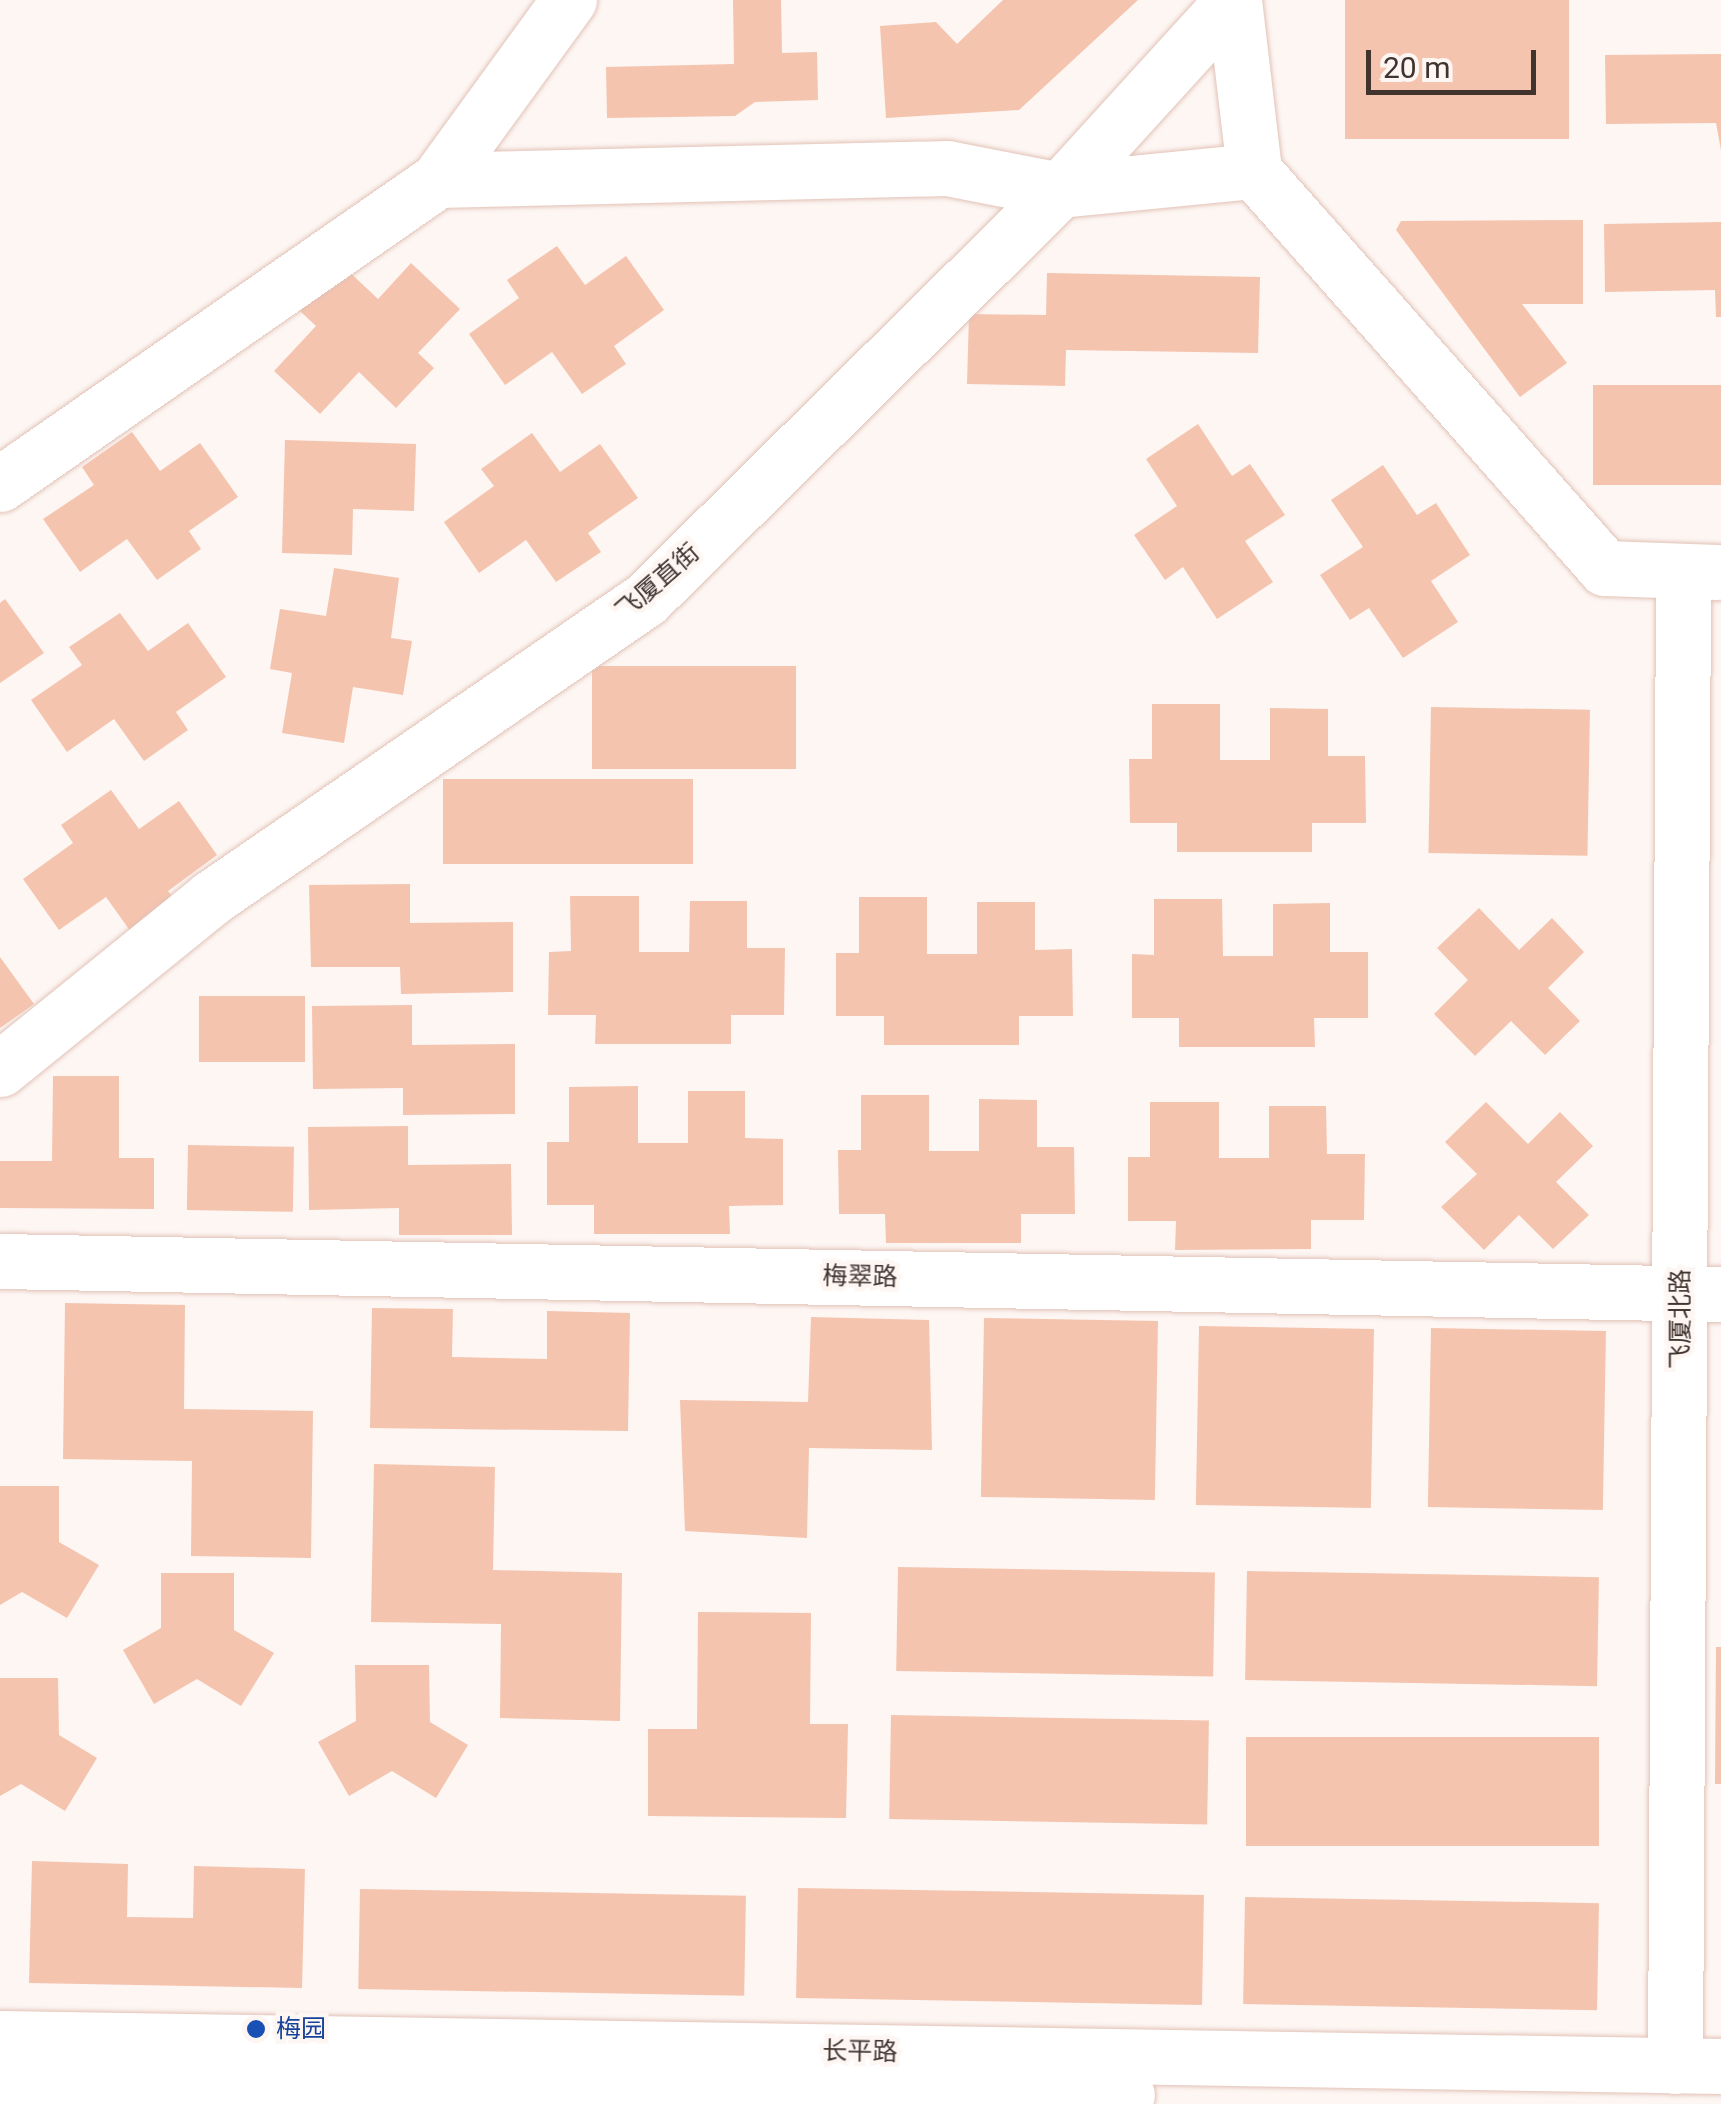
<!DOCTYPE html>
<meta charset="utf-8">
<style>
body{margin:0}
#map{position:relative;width:1721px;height:2104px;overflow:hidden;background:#fdf6f3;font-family:Roboto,"Noto Sans SC",sans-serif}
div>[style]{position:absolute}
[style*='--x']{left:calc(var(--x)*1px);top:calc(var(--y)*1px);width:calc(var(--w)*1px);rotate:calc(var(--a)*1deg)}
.building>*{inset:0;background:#f5c4af;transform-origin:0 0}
.roads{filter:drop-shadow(0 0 2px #e2c2b6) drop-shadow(0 0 2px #e2c2b6)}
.minor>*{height:55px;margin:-27.5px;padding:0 27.5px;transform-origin:27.5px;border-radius:27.5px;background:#fff}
.dots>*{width:28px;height:28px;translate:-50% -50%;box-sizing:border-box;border:5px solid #fdf6f3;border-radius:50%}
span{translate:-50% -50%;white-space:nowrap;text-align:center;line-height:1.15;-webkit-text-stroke:9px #fdf6f3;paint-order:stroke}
.street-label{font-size:25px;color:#41342f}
.transit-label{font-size:25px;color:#164399}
.left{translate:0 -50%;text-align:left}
.scale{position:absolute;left:1366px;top:50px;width:170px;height:45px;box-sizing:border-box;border:5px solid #41342f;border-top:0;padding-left:12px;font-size:30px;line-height:35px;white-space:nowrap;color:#41342f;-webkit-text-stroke:8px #fdf6f3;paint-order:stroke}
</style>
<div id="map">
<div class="building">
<div style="clip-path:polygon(733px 0,781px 0,782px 53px,817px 52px,818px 100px,755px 102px,735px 116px,607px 118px,606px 67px,734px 64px)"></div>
<div style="clip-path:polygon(1003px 0,1138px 0,1019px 110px,886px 118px,880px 26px,936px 22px,957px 44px)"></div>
<div style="left:1345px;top:0;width:224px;height:139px"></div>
<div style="clip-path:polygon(1721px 54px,1721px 150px,1716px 123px,1606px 124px,1605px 55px)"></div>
<div style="clip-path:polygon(1583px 220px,1583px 304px,1522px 304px,1567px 363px,1520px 397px,1396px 230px,1401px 221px)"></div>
<div style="clip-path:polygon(1721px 222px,1721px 317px,1716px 317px,1715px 290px,1605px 292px,1604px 224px)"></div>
<div style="clip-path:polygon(557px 246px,585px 285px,626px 256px,664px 310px,614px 346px,626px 364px,582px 394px,552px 352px,505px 385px,469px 334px,519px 298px,507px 280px)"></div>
<div style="clip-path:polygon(411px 263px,460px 309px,418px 353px,434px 368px,396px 408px,359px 372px,320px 414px,274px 371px,316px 326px,300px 311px,343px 266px,378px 299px)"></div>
<div style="clip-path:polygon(1047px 273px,1260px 277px,1258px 353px,1066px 350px,1065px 386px,967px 384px,969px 314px,1046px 315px)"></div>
<div style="left:1721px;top:385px;width:100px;height:128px;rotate:90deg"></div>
<div style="clip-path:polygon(1198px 424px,1232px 476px,1250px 464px,1285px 515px,1245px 541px,1273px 582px,1217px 619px,1183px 567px,1165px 580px,1134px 535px,1177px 506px,1146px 459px)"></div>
<div style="clip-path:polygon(132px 432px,160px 471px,200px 443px,238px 497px,189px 531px,201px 549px,157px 580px,127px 539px,80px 572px,43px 519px,94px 485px,82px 467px)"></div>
<div style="clip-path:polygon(532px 433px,560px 472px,600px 444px,638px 498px,588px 533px,601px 552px,556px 582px,526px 540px,479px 573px,444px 522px,494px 486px,481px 469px)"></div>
<div style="clip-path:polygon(285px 440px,416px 444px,414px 511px,353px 509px,352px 555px,282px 553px)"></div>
<div style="clip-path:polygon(1383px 465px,1417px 515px,1436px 503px,1470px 555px,1431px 581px,1458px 622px,1403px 658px,1369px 608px,1350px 620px,1320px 575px,1363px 547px,1331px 500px)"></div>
<div style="clip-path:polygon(334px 568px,399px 578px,391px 638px,412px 641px,403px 695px,353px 687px,344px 743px,282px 733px,292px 673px,270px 669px,280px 609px,326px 616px)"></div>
<div style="clip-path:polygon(5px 599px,44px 653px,0 683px,0 603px)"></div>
<div style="clip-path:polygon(120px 613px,148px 651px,188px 623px,226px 677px,176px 712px,188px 730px,144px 761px,114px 719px,67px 752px,31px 700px,82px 665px,69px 647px)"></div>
<div style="left:592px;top:666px;width:204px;height:103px"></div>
<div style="clip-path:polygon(1152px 704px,1220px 704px,1220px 760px,1270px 760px,1270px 708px,1328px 709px,1328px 756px,1365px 756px,1366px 823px,1312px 823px,1312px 852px,1177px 852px,1177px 823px,1130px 823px,1129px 759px,1152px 759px)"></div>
<div style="left:1431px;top:707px;width:159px;height:146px;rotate:1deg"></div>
<div style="left:443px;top:779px;width:250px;height:85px"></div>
<div style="clip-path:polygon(111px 790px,139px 829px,179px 801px,217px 855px,168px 891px,180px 908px,136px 939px,106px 897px,59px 930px,23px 879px,73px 843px,61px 825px)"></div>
<div style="clip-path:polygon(410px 884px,410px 923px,513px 922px,513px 992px,401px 994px,400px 967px,311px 967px,309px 885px)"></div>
<div style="clip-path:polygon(570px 896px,639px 896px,639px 952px,689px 952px,690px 901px,747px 901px,747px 948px,785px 948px,784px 1015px,731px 1015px,731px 1044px,595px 1044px,596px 1015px,548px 1015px,549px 952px,571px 951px)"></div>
<div style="clip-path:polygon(859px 897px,927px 897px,927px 954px,977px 954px,977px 902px,1035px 902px,1035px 950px,1072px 949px,1073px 1016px,1019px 1016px,1019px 1045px,884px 1045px,884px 1016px,836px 1016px,836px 953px,859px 953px)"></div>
<div style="clip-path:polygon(1154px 899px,1222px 899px,1223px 956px,1273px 956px,1273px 904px,1330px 903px,1330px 952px,1368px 952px,1368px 1018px,1314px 1018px,1315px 1047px,1179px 1047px,1179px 1018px,1132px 1018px,1132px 954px,1154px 955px)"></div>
<div style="clip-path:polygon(1479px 908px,1519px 950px,1552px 918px,1584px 952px,1548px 988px,1580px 1021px,1545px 1055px,1511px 1021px,1475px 1056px,1434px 1014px,1468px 980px,1437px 948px)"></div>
<div style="clip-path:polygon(0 957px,34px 1004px,0 1028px)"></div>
<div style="left:199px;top:996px;width:106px;height:66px"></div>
<div style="clip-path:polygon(412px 1005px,412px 1045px,515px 1044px,515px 1114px,403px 1115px,403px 1088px,313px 1089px,312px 1006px)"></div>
<div style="clip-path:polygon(53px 1076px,119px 1076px,119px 1158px,154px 1158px,154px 1209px,0 1208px,0 1161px,52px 1161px)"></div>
<div style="clip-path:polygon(638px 1086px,638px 1143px,688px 1143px,688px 1091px,745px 1091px,745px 1138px,783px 1139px,783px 1205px,729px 1206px,730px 1234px,594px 1234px,594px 1205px,547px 1205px,547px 1142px,569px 1142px,569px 1087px)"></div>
<div style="clip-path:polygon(861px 1095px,929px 1095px,929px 1151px,979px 1151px,979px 1099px,1037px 1100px,1037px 1147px,1074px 1147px,1075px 1214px,1021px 1214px,1021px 1243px,886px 1243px,885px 1214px,839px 1214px,838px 1150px,861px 1150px)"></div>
<div style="clip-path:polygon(1150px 1102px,1219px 1102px,1219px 1158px,1269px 1158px,1269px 1106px,1326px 1106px,1327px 1154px,1365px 1154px,1364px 1220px,1311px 1220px,1311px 1249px,1175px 1250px,1176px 1221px,1128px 1221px,1128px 1157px,1150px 1157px)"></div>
<div style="clip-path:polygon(1486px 1102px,1528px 1144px,1560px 1112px,1593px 1146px,1556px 1182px,1589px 1215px,1553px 1249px,1519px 1215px,1484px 1250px,1441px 1207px,1477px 1174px,1445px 1142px)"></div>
<div style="clip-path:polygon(408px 1126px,408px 1165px,511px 1164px,512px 1235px,399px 1235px,399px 1208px,309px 1210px,308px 1127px)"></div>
<div style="left:188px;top:1145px;width:106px;height:65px;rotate:1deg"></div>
<div style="clip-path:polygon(65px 1303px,185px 1305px,184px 1409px,313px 1411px,311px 1558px,191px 1556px,192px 1461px,63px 1459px)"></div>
<div style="clip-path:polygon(372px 1308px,453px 1309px,452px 1357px,547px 1359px,547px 1311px,630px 1313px,628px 1431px,370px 1428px)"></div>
<div style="clip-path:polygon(811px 1317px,929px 1320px,932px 1450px,809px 1448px,807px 1538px,685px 1531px,680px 1400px,808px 1402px)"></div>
<div style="left:984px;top:1318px;width:174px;height:179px;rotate:1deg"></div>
<div style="left:1199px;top:1326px;width:175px;height:179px;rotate:1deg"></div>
<div style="left:1431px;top:1328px;width:175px;height:179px;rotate:1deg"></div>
<div style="clip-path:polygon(374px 1464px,495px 1467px,493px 1570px,622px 1573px,620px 1721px,500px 1718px,501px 1624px,371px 1622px)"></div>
<div style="clip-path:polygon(0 1486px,59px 1486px,59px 1542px,99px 1565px,67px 1618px,22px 1592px,0 1605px)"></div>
<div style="left:898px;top:1567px;width:317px;height:104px;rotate:1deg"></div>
<div style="left:1247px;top:1571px;width:352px;height:109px;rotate:1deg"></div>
<div style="clip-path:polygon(161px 1573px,234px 1573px,234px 1630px,274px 1653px,241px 1706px,197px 1679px,154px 1704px,123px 1650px,161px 1628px)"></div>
<div style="clip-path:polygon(698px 1612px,811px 1613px,810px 1724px,848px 1724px,846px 1818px,648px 1816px,648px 1729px,697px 1729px)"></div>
<div style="clip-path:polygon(1716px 1647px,1721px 1647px,1721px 1784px,1715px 1784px)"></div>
<div style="clip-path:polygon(355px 1665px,429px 1665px,430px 1722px,468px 1745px,436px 1798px,392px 1771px,349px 1796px,318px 1742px,356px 1721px)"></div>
<div style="clip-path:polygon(0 1678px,58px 1678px,59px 1735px,97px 1758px,65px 1811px,21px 1784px,0 1796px)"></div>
<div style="left:891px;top:1715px;width:318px;height:104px;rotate:1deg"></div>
<div style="left:1246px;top:1737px;width:353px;height:109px"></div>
<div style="clip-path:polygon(32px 1861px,128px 1864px,127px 1917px,193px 1918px,194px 1866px,305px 1869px,302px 1988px,29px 1983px)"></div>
<div style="left:798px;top:1888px;width:406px;height:110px;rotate:1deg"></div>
<div style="left:360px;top:1889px;width:386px;height:100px;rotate:1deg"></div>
<div style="left:1245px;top:1897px;width:354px;height:107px;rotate:1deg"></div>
</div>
<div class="roads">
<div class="minor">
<div style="--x:1234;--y:0;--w:172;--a:83.3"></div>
<div style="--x:438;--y:180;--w:509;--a:-1.35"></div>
<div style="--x:947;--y:168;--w:115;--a:11"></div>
<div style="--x:1060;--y:190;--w:195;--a:-5.6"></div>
<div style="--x:1254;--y:171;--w:530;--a:48.52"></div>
<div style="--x:1605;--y:568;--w:113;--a:2"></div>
<div style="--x:0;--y:484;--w:533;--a:-34.76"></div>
<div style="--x:438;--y:180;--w:223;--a:-54"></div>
<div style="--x:0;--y:1069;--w:272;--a:-39"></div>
<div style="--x:211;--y:898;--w:528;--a:-34.5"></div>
<div style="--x:646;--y:599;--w:582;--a:-44.65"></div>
<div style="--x:1060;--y:190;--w:257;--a:-47.7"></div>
<div style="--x:0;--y:1261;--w:1721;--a:1.1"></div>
<div style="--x:0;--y:2038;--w:1721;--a:0.93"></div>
<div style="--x:1675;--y:2066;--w:1494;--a:-89.69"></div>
<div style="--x:0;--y:2081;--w:1127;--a:0.71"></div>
</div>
</div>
<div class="dots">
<div style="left:256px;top:2029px;background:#1a4fb4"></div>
</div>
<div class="street-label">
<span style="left:658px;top:582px;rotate:-41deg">飞厦直街</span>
<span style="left:860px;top:1277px;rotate:1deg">梅翠路</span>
<span style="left:1681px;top:1319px;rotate:-90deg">飞厦北路</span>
<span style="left:860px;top:2052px;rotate:1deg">长平路</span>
</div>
<div class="transit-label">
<span class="left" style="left:276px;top:2029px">梅园</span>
</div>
<div class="scale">20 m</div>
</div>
